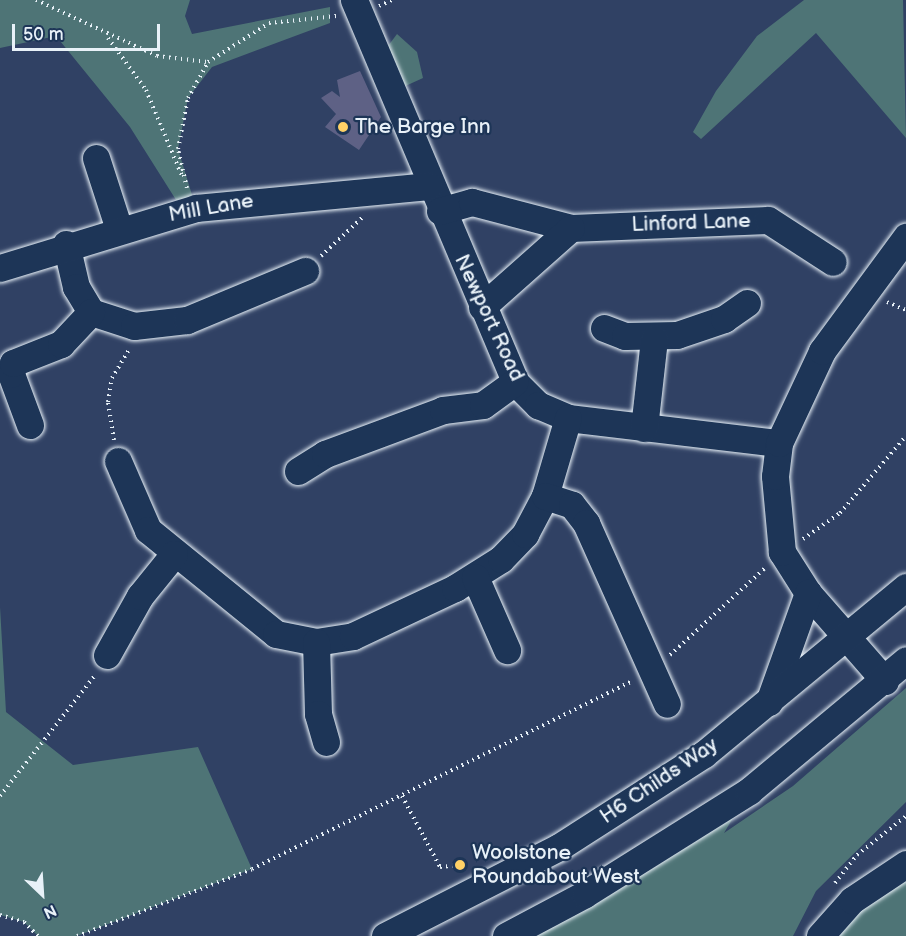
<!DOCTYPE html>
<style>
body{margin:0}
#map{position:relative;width:906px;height:936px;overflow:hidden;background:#304164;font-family:"Balsamiq Sans",sans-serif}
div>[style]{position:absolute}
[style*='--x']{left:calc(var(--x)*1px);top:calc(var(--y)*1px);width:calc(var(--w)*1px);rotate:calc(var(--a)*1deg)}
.green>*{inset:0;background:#4e7476}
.building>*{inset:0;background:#5e6185}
.path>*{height:4px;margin-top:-2px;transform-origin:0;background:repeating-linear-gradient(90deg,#e8f1f8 0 1.5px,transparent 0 6px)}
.roads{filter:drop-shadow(0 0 2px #e8f1f8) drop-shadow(0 0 2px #e8f1f8)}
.minor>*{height:27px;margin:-13.5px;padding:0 13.5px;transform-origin:13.5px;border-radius:13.5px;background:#1d3557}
.dots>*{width:16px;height:16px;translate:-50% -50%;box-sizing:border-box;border:3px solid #1d3557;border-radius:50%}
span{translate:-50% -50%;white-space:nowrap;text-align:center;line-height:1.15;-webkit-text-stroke:4.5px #1d3557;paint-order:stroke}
.poi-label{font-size:21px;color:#e8f1f8}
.left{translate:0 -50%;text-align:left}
.street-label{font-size:21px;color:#e8f1f8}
.north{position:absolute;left:12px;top:864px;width:60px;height:60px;-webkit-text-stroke:4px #1d3557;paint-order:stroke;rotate:155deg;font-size:16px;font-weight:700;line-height:24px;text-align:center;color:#e8f1f8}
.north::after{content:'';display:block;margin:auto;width:21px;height:27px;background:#e8f1f8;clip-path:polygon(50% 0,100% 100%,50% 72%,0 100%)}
.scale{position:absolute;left:12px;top:24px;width:148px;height:27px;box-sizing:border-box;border:3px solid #e8f1f8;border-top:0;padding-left:8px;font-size:18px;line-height:21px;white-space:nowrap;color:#e8f1f8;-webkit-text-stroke:4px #1d3557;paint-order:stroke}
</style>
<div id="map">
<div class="green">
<div style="clip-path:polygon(0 0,190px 0,185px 16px,192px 34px,330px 7px,330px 23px,212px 67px,188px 98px,178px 149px,196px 208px,183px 211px,130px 127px,56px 36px,0 48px)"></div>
<div style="clip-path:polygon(804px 0,903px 0,906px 138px,816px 33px,701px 139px,693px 132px,716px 91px,757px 36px)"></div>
<div style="clip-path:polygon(397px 34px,417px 52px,423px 78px,401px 88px,385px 50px)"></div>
<div style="clip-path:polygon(0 607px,6px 712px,73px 765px,198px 747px,252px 869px,77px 936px,38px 936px,24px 922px,0 915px)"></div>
<div style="clip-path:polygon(906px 688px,906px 802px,816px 891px,793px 936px,506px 936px,749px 791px,724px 833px,793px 786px)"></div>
<div style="clip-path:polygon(906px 878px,906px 936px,826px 936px,857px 909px)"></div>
</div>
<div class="building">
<div style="clip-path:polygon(360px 71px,381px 117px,359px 150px,325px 127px,336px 114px,321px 98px,332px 91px,340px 97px,337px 80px)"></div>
</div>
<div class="path">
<div style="--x:36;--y:0;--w:133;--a:24.8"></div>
<div style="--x:157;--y:56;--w:51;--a:6.7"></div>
<div style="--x:379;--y:6;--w:14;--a:-25"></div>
<div style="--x:108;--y:38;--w:64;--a:53.8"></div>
<div style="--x:146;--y:90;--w:93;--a:67.3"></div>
<div style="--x:187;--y:188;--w:40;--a:-103"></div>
<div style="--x:178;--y:149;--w:52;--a:-78.9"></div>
<div style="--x:188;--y:98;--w:41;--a:-60.9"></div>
<div style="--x:208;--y:62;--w:72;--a:-32.6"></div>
<div style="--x:269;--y:23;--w:68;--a:-5.9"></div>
<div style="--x:321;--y:256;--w:59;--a:-42.9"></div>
<div style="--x:887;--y:302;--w:21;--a:23"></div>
<div style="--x:114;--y:440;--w:38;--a:-99"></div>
<div style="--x:108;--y:402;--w:24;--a:-81"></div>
<div style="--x:112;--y:378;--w:35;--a:-59"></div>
<div style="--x:803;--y:539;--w:45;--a:-35.1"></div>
<div style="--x:840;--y:513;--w:101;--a:-49.4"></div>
<div style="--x:670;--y:655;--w:130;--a:-42.5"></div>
<div style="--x:0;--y:796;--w:155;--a:-51.8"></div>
<div style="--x:402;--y:796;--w:81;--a:61.8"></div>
<div style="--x:440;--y:867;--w:20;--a:-6"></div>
<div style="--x:835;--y:883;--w:36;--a:-52"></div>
<div style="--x:857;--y:855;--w:63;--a:-38.5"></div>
<div style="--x:0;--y:915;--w:25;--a:16"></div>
<div style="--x:24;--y:922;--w:20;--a:45"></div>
<div style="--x:77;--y:936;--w:187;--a:-20.9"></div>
<div style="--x:252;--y:869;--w:424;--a:-26.3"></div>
</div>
<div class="roads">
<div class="minor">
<div style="--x:354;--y:0;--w:415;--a:67.1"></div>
<div style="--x:515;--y:382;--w:33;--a:45"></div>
<div style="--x:538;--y:405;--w:33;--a:23"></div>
<div style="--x:568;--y:418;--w:212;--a:6.8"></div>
<div style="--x:96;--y:158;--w:75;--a:72.1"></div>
<div style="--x:440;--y:211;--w:33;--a:-16"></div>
<div style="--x:472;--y:202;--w:102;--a:14.7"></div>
<div style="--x:571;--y:228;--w:197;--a:-2.3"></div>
<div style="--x:768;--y:220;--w:77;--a:32.9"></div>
<div style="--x:66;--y:244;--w:44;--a:76.9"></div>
<div style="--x:76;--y:287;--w:29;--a:59"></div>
<div style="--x:91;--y:312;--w:45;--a:18"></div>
<div style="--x:134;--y:326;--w:53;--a:-6.5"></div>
<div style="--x:187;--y:320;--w:128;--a:-22.6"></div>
<div style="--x:0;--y:268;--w:205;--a:-17"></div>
<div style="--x:196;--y:208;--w:234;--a:-5.4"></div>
<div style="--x:482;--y:307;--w:119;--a:-41.6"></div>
<div style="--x:604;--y:328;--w:22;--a:21"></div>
<div style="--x:625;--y:336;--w:52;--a:-1.1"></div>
<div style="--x:677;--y:335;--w:50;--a:-18.8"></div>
<div style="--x:724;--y:319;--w:28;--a:-35"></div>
<div style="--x:30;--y:425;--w:54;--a:-110.4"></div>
<div style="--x:11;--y:374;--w:11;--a:-80"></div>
<div style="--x:13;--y:363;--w:52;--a:-21.6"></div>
<div style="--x:61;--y:344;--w:44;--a:-46.8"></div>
<div style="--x:644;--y:428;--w:90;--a:-83.6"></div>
<div style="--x:118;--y:461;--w:75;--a:66.5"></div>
<div style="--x:148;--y:530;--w:165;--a:39.1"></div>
<div style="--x:276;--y:634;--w:41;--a:11.3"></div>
<div style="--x:316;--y:642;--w:37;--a:-9"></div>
<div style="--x:353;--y:636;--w:113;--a:-25.2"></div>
<div style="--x:455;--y:588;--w:54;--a:-32.2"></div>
<div style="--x:501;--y:559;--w:35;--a:-46"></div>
<div style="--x:525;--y:534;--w:43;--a:-62.2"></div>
<div style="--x:545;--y:496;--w:81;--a:-73.6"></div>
<div style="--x:298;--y:471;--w:32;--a:-32"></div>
<div style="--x:325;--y:454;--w:126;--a:-20.4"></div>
<div style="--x:443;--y:410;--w:40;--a:-7.1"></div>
<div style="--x:483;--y:405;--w:39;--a:-36"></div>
<div style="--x:545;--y:496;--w:28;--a:18"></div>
<div style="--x:572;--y:505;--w:23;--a:52"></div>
<div style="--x:586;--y:523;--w:198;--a:65.9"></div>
<div style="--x:475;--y:577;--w:80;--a:66.3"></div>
<div style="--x:316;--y:642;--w:72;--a:88.4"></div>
<div style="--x:318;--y:714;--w:29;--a:74"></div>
<div style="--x:107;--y:655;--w:68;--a:-60.8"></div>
<div style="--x:140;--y:596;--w:54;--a:-51"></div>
<div style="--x:885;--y:681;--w:117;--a:-131.2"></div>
<div style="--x:808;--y:593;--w:49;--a:-122.4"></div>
<div style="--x:782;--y:552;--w:76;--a:-95.3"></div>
<div style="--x:775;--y:476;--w:33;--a:-83"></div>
<div style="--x:779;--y:443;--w:102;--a:-64.9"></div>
<div style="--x:822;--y:351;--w:142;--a:-53.6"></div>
<div style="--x:769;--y:702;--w:116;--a:-70.3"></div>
<div style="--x:385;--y:936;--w:195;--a:-27.1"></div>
<div style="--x:559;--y:847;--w:172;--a:-32.7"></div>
<div style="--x:704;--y:754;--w:262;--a:-39.6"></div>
<div style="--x:506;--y:936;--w:89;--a:-28"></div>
<div style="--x:585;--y:894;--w:194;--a:-32.1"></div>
<div style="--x:749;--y:791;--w:204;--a:-39.8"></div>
<div style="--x:820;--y:936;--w:48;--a:-48.4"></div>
<div style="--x:852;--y:900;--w:65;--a:-33.7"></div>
</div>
</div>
<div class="dots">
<div style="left:343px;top:127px;background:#ffd166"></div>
<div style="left:460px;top:865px;background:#ffd166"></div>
</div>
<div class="poi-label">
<span class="left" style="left:355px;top:127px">The Barge Inn</span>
<span class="left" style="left:472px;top:865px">Woolstone<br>Roundabout West</span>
</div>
<div class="street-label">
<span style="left:211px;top:208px;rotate:-10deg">Mill Lane</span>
<span style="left:691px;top:223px;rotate:-2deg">Linford Lane</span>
<span style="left:489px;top:318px;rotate:65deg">Newport Road</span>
<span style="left:659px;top:781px;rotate:-34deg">H6 Childs Way</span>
</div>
<div class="north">N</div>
<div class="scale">50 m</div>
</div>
